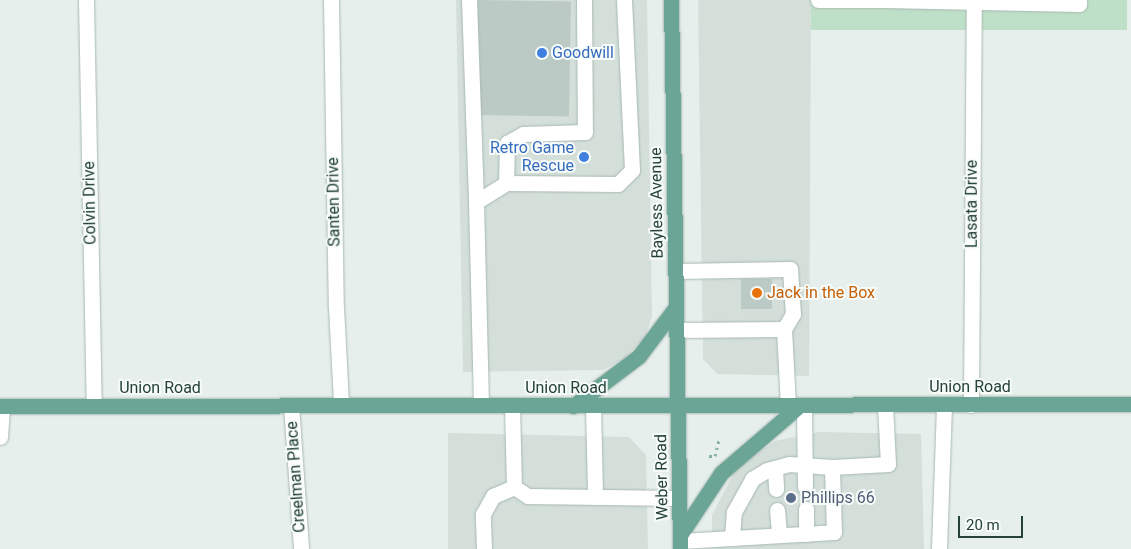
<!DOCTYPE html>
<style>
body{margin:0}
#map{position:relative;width:1131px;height:549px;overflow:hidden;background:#e6efeb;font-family:Roboto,sans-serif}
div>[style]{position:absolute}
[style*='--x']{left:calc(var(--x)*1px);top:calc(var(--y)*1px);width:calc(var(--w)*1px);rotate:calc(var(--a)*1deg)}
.built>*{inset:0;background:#d4dfda}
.green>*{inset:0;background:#bfe0c8;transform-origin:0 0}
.building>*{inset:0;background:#bbcac4;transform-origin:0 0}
.path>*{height:3px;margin-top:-1.5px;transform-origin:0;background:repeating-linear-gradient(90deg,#86b3a5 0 2.5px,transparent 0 6.5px)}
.roads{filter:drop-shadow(0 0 1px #a8b8b2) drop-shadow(0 0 1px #a8b8b2)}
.minor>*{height:15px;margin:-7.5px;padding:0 7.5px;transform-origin:7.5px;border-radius:7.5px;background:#fff}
.major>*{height:15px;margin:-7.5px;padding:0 7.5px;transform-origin:7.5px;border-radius:7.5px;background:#6aa596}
.dots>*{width:14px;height:14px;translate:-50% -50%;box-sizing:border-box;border:2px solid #f7fbf9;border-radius:50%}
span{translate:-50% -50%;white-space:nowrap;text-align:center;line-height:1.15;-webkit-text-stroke:4px #f7fbf9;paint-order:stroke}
.shop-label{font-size:16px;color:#366cbe}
.left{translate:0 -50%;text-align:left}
.right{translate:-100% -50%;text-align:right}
.street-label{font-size:16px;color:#24423a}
.food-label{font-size:16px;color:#c56008}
.service-label{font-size:16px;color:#4e5e75}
.scale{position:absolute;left:958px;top:516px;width:65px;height:22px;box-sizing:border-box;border:2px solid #24423a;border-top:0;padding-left:6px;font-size:15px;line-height:18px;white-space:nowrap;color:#24423a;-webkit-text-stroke:4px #f7fbf9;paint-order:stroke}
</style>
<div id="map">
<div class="built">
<div style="clip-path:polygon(456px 0,647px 0,652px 316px,645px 338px,623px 359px,603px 370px,463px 372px)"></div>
<div style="clip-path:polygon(698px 0,811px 0,809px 376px,717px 374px,703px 359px)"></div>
<div style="clip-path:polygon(819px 432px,921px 434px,924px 549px,712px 549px,712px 515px,737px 467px,775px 441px)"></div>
<div style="clip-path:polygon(448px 433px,629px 437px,646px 455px,648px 549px,448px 549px)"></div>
</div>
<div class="green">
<div style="left:811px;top:0;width:316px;height:30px"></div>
</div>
<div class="building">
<div style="left:478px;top:0;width:93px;height:115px;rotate:1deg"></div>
<div style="left:741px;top:279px;width:31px;height:30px"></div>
</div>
<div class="path">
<div style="--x:709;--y:456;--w:6;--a:0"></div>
<div style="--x:715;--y:456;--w:16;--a:-76"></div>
</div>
<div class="roads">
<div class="minor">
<div style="--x:86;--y:0;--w:406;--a:88.9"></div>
<div style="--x:331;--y:0;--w:307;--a:89.1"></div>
<div style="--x:336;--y:307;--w:97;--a:87"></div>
<div style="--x:469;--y:0;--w:202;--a:88"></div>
<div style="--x:584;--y:0;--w:132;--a:89.6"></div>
<div style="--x:585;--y:132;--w:62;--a:178.2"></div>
<div style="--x:523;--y:134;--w:18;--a:151"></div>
<div style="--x:507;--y:143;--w:40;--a:91.4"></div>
<div style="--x:506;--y:183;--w:112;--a:0.5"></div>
<div style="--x:618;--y:184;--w:20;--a:-45"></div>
<div style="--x:632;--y:170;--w:170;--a:-92.7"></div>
<div style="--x:818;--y:0;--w:66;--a:0"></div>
<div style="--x:884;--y:0;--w:195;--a:1.2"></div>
<div style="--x:1079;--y:4;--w:4;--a:-90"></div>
<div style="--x:676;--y:271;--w:114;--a:-1"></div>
<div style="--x:790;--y:269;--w:45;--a:86.2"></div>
<div style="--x:793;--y:314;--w:17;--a:121"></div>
<div style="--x:677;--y:330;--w:107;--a:-0.5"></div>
<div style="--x:784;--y:329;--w:76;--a:87"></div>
<div style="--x:291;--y:405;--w:144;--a:86"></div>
<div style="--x:481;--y:405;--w:203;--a:-91.4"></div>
<div style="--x:476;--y:202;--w:36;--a:-32"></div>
<div style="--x:971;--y:405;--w:402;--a:-89.6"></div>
<div style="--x:593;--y:406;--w:91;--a:88.7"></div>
<div style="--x:804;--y:406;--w:81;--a:89.3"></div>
<div style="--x:0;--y:437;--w:31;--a:-86"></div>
<div style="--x:775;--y:468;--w:21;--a:87"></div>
<div style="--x:514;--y:487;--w:17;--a:33"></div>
<div style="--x:528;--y:496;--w:151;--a:0.8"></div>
<div style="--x:806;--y:509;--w:25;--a:90"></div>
<div style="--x:777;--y:510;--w:25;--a:85"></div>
<div style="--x:732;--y:538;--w:26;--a:-86"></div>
<div style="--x:734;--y:512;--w:38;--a:-61"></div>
<div style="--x:752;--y:479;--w:17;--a:-31"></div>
<div style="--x:767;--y:470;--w:23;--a:-15"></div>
<div style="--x:789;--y:464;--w:43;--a:4"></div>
<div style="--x:680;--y:541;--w:154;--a:-3.3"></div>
<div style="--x:834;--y:532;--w:65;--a:-91.8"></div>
<div style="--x:832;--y:467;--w:56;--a:-3.1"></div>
<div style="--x:888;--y:464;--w:59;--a:-92.9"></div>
<div style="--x:484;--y:549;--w:35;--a:-92"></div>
<div style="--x:483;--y:514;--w:21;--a:-61"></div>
<div style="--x:493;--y:496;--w:23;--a:-23"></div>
<div style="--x:514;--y:487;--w:81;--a:-91.4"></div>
<div style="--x:939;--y:549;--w:144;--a:-88"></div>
</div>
<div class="major">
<div style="--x:671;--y:0;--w:549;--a:89.06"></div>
<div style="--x:0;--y:406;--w:1131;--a:-0.1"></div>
<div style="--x:573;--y:406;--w:83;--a:-37.1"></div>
<div style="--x:639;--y:356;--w:61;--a:-52.9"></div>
<div style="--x:680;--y:535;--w:74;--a:-56.5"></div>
<div style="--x:721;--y:473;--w:103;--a:-40.7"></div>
</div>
</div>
<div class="dots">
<div style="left:542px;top:53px;background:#3f7fe0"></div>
<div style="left:584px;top:157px;background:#3f7fe0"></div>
<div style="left:757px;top:293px;background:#e8710a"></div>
<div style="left:791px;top:498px;background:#5c6f8a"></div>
</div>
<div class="shop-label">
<span class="left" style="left:552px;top:53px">Goodwill</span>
<span class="right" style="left:574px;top:157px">Retro Game<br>Rescue</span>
</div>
<div class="street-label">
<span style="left:334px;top:202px;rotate:-91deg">Santen Drive</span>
<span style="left:90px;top:203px;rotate:-91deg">Colvin Drive</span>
<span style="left:657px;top:203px;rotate:-91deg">Bayless Avenue</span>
<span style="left:972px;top:204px;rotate:-90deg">Lasata Drive</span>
<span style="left:970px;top:387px">Union Road</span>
<span style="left:160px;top:388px">Union Road</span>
<span style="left:566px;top:388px">Union Road</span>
<span style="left:296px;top:477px;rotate:-94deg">Creelman Place</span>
<span style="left:662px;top:477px;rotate:-91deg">Weber Road</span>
</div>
<div class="food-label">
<span class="left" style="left:767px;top:293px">Jack in the Box</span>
</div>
<div class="service-label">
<span class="left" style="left:801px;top:498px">Phillips 66</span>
</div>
<div class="scale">20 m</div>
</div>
